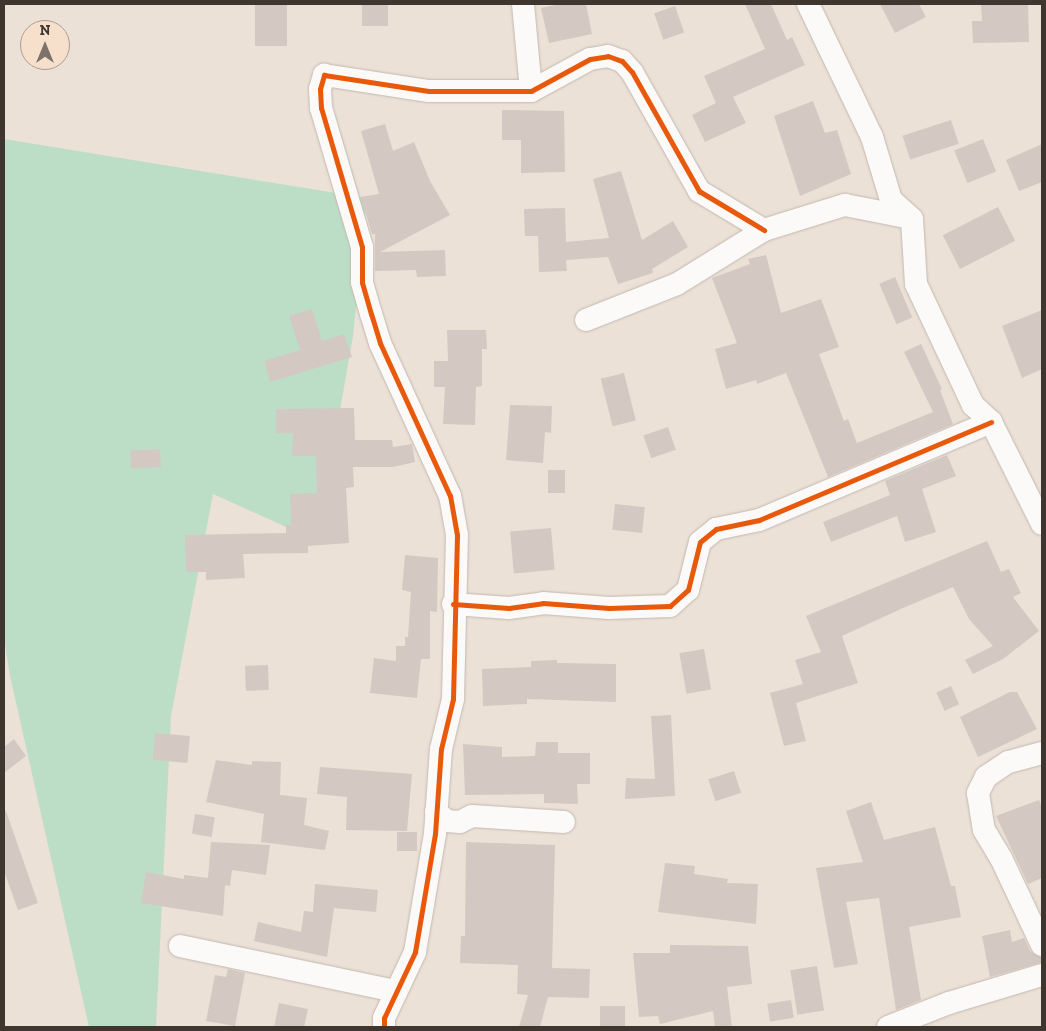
<!DOCTYPE html>
<style>
body{margin:0}
#map{position:relative;width:1046px;height:1031px;overflow:hidden;background:#ece1d6;font-family:"Zilla Slab",serif}
div>[style]{position:absolute}
[style*='--x']{left:calc(var(--x)*1px);top:calc(var(--y)*1px);width:calc(var(--w)*1px);rotate:calc(var(--a)*1deg)}
.green>*{inset:0;background:#bddec6}
.building>*{inset:0;background:#d3c9c2;transform-origin:0 0}
.roads{filter:drop-shadow(0 0 1px #c1b8b0) drop-shadow(0 0 1px #c1b8b0)}
.minor>*{height:22px;margin:-11px;padding:0 11px;transform-origin:11px;border-radius:11px;background:#fcfaf9}
.cycleway>*{height:5px;margin:-2.5px;padding:0 2.5px;transform-origin:2.5px;border-radius:2.5px;background:#e8590c}
span{translate:-50% -50%;white-space:nowrap;text-align:center;line-height:1.15;-webkit-text-stroke:5px #f6e0cc;paint-order:stroke}
.frame{position:absolute;inset:0;border:5px solid #3f372f;pointer-events:none}
.north{position:absolute;left:20px;top:20px;width:50px;height:50px;box-sizing:border-box;background:#f6e0cc;border:1px solid #ad9c8d;border-radius:50%;rotate:0deg;font-size:14px;font-weight:700;line-height:20px;text-align:center;color:#3f372f}
.north::after{content:'';display:block;margin:auto;width:18px;height:22px;background:#7c7269;clip-path:polygon(50% 0,100% 100%,50% 72%,0 100%)}
</style>
<div id="map">
<div class="green">
<div style="clip-path:polygon(4px 139px,367px 198px,353px 336px,317px 541px,213px 494px,171px 716px,156px 1027px,89px 1027px,10px 676px,4px 638px)"></div>
</div>
<div class="building">
<div style="left:255px;top:4px;width:32px;height:42px"></div>
<div style="left:362px;top:4px;width:26px;height:22px"></div>
<div style="clip-path:polygon(560px 4px,586px 4px,592px 34px,549px 43px,541px 8px)"></div>
<div style="clip-path:polygon(745px 4px,771px 4px,787px 40px,792px 37px,805px 65px,733px 97px,746px 123px,705px 142px,692px 115px,716px 103px,704px 76px,765px 49px)"></div>
<div style="clip-path:polygon(880px 4px,919px 4px,926px 17px,895px 33px)"></div>
<div style="clip-path:polygon(981px 4px,1028px 4px,1029px 42px,973px 43px,972px 21px,982px 21px)"></div>
<div style="left:675px;top:6px;width:28px;height:22px;rotate:71deg"></div>
<div style="clip-path:polygon(813px 101px,825px 133px,837px 130px,851px 174px,800px 196px,774px 116px)"></div>
<div style="clip-path:polygon(502px 110px,564px 111px,565px 172px,521px 173px,521px 140px,502px 140px)"></div>
<div style="left:951px;top:120px;width:25px;height:51px;rotate:72deg"></div>
<div style="clip-path:polygon(385px 124px,393px 151px,414px 142px,430px 181px,450px 215px,380px 252px,445px 250px,446px 276px,417px 277px,416px 270px,375px 271px,375px 234px,372px 234px,361px 197px,379px 194px,361px 131px)"></div>
<div style="left:983px;top:139px;width:35px;height:31px;rotate:68deg"></div>
<div style="clip-path:polygon(1042px 144px,1042px 182px,1019px 191px,1006px 160px)"></div>
<div style="clip-path:polygon(621px 171px,642px 240px,673px 221px,688px 247px,652px 269px,653px 273px,618px 284px,608px 257px,566px 260px,567px 271px,539px 272px,538px 236px,525px 236px,524px 209px,565px 208px,566px 242px,609px 238px,593px 179px)"></div>
<div style="left:998px;top:207px;width:38px;height:62px;rotate:63deg"></div>
<div style="clip-path:polygon(766px 255px,781px 313px,821px 299px,839px 347px,819px 354px,844px 421px,848px 419px,857px 443px,933px 412px,904px 352px,921px 344px,942px 389px,940px 390px,953px 424px,828px 477px,786px 373px,757px 384px,756px 380px,726px 389px,715px 349px,737px 343px,712px 278px,750px 264px,748px 259px)"></div>
<div style="left:895px;top:277px;width:44px;height:17px;rotate:67deg"></div>
<div style="clip-path:polygon(312px 309px,322px 341px,344px 334px,352px 357px,270px 382px,264px 361px,300px 350px,289px 316px)"></div>
<div style="clip-path:polygon(1042px 310px,1042px 369px,1022px 378px,1002px 326px)"></div>
<div style="clip-path:polygon(447px 330px,486px 330px,487px 349px,482px 349px,482px 386px,476px 387px,475px 425px,443px 424px,445px 387px,434px 387px,434px 361px,448px 361px)"></div>
<div style="left:624px;top:373px;width:49px;height:24px;rotate:76deg"></div>
<div style="clip-path:polygon(510px 405px,552px 406px,551px 433px,545px 432px,543px 463px,506px 460px)"></div>
<div style="clip-path:polygon(354px 408px,355px 440px,392px 440px,393px 447px,412px 444px,415px 462px,393px 467px,353px 467px,354px 487px,346px 488px,349px 543px,308px 546px,308px 553px,243px 554px,245px 578px,206px 580px,206px 572px,186px 572px,185px 535px,286px 533px,286px 525px,291px 525px,290px 494px,317px 493px,316px 456px,292px 456px,293px 433px,276px 433px,276px 409px)"></div>
<div style="left:668px;top:427px;width:24px;height:26px;rotate:71deg"></div>
<div style="left:160px;top:449px;width:18px;height:30px;rotate:87deg"></div>
<div style="clip-path:polygon(947px 455px,956px 476px,922px 489px,936px 532px,905px 542px,897px 516px,831px 542px,823px 522px,890px 495px,885px 481px)"></div>
<div style="left:548px;top:470px;width:17px;height:23px"></div>
<div style="left:615px;top:504px;width:30px;height:26px;rotate:6deg"></div>
<div style="left:551px;top:528px;width:42px;height:41px;rotate:85deg"></div>
<div style="clip-path:polygon(987px 541px,1001px 572px,1009px 569px,1021px 593px,1013px 597px,1039px 631px,1003px 659px,973px 674px,965px 660px,993px 646px,969px 619px,953px 587px,903px 608px,842px 636px,858px 683px,796px 703px,806px 741px,784px 746px,770px 693px,803px 684px,795px 660px,821px 652px,806px 616px)"></div>
<div style="clip-path:polygon(405px 555px,438px 558px,437px 612px,430px 611px,430px 659px,421px 659px,417px 698px,370px 693px,374px 658px,396px 661px,396px 646px,405px 646px,405px 637px,408px 637px,411px 592px,402px 590px)"></div>
<div style="left:704px;top:649px;width:41px;height:25px;rotate:80deg"></div>
<div style="clip-path:polygon(557px 660px,557px 663px,616px 664px,616px 702px,527px 699px,527px 704px,483px 706px,482px 669px,531px 667px,531px 661px)"></div>
<div style="left:268px;top:665px;width:25px;height:23px;rotate:88deg"></div>
<div style="left:951px;top:686px;width:20px;height:16px;rotate:66deg"></div>
<div style="clip-path:polygon(1010px 692px,1017px 692px,1037px 729px,978px 757px,960px 717px)"></div>
<div style="clip-path:polygon(671px 715px,675px 796px,625px 799px,626px 778px,655px 779px,651px 716px)"></div>
<div style="left:155px;top:733px;width:35px;height:27px;rotate:5deg"></div>
<div style="clip-path:polygon(14px 739px,26px 756px,4px 773px,4px 747px)"></div>
<div style="clip-path:polygon(536px 742px,558px 742px,558px 753px,590px 753px,590px 784px,577px 784px,578px 804px,544px 803px,544px 794px,465px 795px,463px 744px,502px 747px,502px 757px,535px 756px)"></div>
<div style="clip-path:polygon(216px 760px,252px 765px,252px 761px,281px 762px,280px 795px,307px 798px,304px 825px,329px 831px,325px 850px,261px 842px,264px 814px,206px 802px)"></div>
<div style="clip-path:polygon(320px 767px,412px 774px,407px 831px,346px 830px,347px 797px,317px 794px)"></div>
<div style="left:734px;top:771px;width:23px;height:27px;rotate:72deg"></div>
<div style="clip-path:polygon(1039px 800px,1042px 808px,1042px 878px,1028px 884px,996px 816px)"></div>
<div style="clip-path:polygon(871px 802px,884px 840px,935px 827px,951px 886px,955px 886px,961px 917px,909px 927px,921px 1000px,896px 1010px,879px 898px,846px 902px,858px 964px,834px 968px,816px 868px,863px 862px,846px 811px)"></div>
<div style="clip-path:polygon(6px 811px,38px 903px,18px 910px,4px 871px,4px 812px)"></div>
<div style="left:195px;top:814px;width:20px;height:20px;rotate:9deg"></div>
<div style="left:397px;top:832px;width:20px;height:19px"></div>
<div style="clip-path:polygon(211px 842px,270px 845px,266px 875px,232px 870px,230px 886px,225px 885px,223px 916px,141px 903px,146px 872px,184px 879px,184px 875px,208px 878px)"></div>
<div style="clip-path:polygon(466px 842px,555px 845px,552px 968px,590px 969px,589px 998px,548px 997px,540px 1027px,519px 1027px,528px 995px,517px 994px,518px 965px,460px 963px,461px 936px,465px 936px)"></div>
<div style="clip-path:polygon(665px 863px,695px 866px,694px 874px,728px 879px,727px 883px,758px 884px,756px 924px,658px 912px)"></div>
<div style="clip-path:polygon(315px 884px,378px 890px,376px 912px,334px 908px,327px 957px,254px 941px,258px 922px,301px 932px,304px 911px,313px 912px)"></div>
<div style="clip-path:polygon(1010px 930px,1012px 942px,1024px 938px,1030px 951px,1042px 958px,1042px 962px,990px 977px,982px 936px)"></div>
<div style="clip-path:polygon(670px 945px,748px 946px,752px 984px,727px 987px,732px 1027px,715px 1027px,713px 1011px,660px 1024px,658px 1016px,639px 1017px,633px 953px,670px 953px)"></div>
<div style="left:817px;top:966px;width:45px;height:27px;rotate:81deg"></div>
<div style="clip-path:polygon(228px 969px,245px 973px,235px 1026px,206px 1021px,215px 975px,226px 977px)"></div>
<div style="left:791px;top:1000px;width:18px;height:24px;rotate:81deg"></div>
<div style="clip-path:polygon(279px 1003px,308px 1009px,304px 1027px,274px 1027px)"></div>
<div style="left:600px;top:1006px;width:25px;height:21px"></div>
</div>
<div class="roads">
<div class="minor">
<div style="--x:523;--y:4;--w:87;--a:84.7"></div>
<div style="--x:808;--y:4;--w:148;--a:64.3"></div>
<div style="--x:872;--y:137;--w:66;--a:73.2"></div>
<div style="--x:891;--y:200;--w:28;--a:42"></div>
<div style="--x:912;--y:219;--w:65;--a:86.5"></div>
<div style="--x:916;--y:284;--w:134;--a:64.8"></div>
<div style="--x:973;--y:405;--w:25;--a:43"></div>
<div style="--x:991;--y:422;--w:114;--a:63.4"></div>
<div style="--x:586;--y:320;--w:98;--a:-21.6"></div>
<div style="--x:677;--y:284;--w:102;--a:-31.8"></div>
<div style="--x:764;--y:230;--w:85;--a:-17.2"></div>
<div style="--x:845;--y:205;--w:67;--a:11.1"></div>
<div style="--x:453;--y:604;--w:56;--a:4.1"></div>
<div style="--x:509;--y:608;--w:34;--a:-8"></div>
<div style="--x:543;--y:603;--w:66;--a:4.3"></div>
<div style="--x:609;--y:608;--w:61;--a:-1.9"></div>
<div style="--x:670;--y:606;--w:24;--a:-42"></div>
<div style="--x:688;--y:590;--w:49;--a:-76"></div>
<div style="--x:700;--y:542;--w:21;--a:-39"></div>
<div style="--x:716;--y:529;--w:44;--a:-11.8"></div>
<div style="--x:759;--y:520;--w:252;--a:-22.9"></div>
<div style="--x:1042;--y:753;--w:35;--a:165"></div>
<div style="--x:1008;--y:762;--w:27;--a:146"></div>
<div style="--x:986;--y:777;--w:18;--a:117"></div>
<div style="--x:978;--y:793;--w:37;--a:81"></div>
<div style="--x:984;--y:830;--w:33;--a:59"></div>
<div style="--x:1001;--y:858;--w:96;--a:64.8"></div>
<div style="--x:436;--y:812;--w:14;--a:39"></div>
<div style="--x:447;--y:821;--w:13;--a:4"></div>
<div style="--x:460;--y:822;--w:13;--a:-27"></div>
<div style="--x:472;--y:816;--w:92;--a:3.7"></div>
<div style="--x:180;--y:946;--w:221;--a:11.8"></div>
<div style="--x:384;--y:1027;--w:9;--a:-90"></div>
<div style="--x:384;--y:1018;--w:73;--a:-64.8"></div>
<div style="--x:415;--y:952;--w:120;--a:-80.4"></div>
<div style="--x:435;--y:834;--w:85;--a:-86"></div>
<div style="--x:441;--y:749;--w:51;--a:-76.5"></div>
<div style="--x:453;--y:699;--w:164;--a:-88.6"></div>
<div style="--x:457;--y:535;--w:40;--a:-100"></div>
<div style="--x:450;--y:496;--w:168;--a:-114.6"></div>
<div style="--x:380;--y:343;--w:30;--a:-107"></div>
<div style="--x:371;--y:314;--w:33;--a:-106"></div>
<div style="--x:362;--y:282;--w:35;--a:-90"></div>
<div style="--x:362;--y:247;--w:145;--a:-106.4"></div>
<div style="--x:321;--y:108;--w:19;--a:-93"></div>
<div style="--x:320;--y:89;--w:15;--a:-74"></div>
<div style="--x:324;--y:75;--w:106;--a:8.7"></div>
<div style="--x:429;--y:91;--w:102;--a:0"></div>
<div style="--x:531;--y:91;--w:67;--a:-28.5"></div>
<div style="--x:590;--y:59;--w:18;--a:-9"></div>
<div style="--x:608;--y:56;--w:15;--a:20"></div>
<div style="--x:622;--y:61;--w:15;--a:48"></div>
<div style="--x:632;--y:72;--w:137;--a:60.6"></div>
<div style="--x:699;--y:191;--w:76;--a:31"></div>
<div style="--x:888;--y:1027;--w:66;--a:-21.5"></div>
<div style="--x:949;--y:1003;--w:97;--a:-16.8"></div>
</div>
</div>
<div class="cycleway">
<div style="--x:453;--y:604;--w:56;--a:4.1"></div>
<div style="--x:509;--y:608;--w:34;--a:-8"></div>
<div style="--x:543;--y:603;--w:66;--a:4.3"></div>
<div style="--x:609;--y:608;--w:61;--a:-1.9"></div>
<div style="--x:670;--y:606;--w:24;--a:-42"></div>
<div style="--x:688;--y:590;--w:49;--a:-76"></div>
<div style="--x:700;--y:542;--w:21;--a:-39"></div>
<div style="--x:716;--y:529;--w:44;--a:-11.8"></div>
<div style="--x:759;--y:520;--w:252;--a:-22.9"></div>
<div style="--x:384;--y:1027;--w:9;--a:-90"></div>
<div style="--x:384;--y:1018;--w:73;--a:-64.8"></div>
<div style="--x:415;--y:952;--w:120;--a:-80.4"></div>
<div style="--x:435;--y:834;--w:85;--a:-86"></div>
<div style="--x:441;--y:749;--w:51;--a:-76.5"></div>
<div style="--x:453;--y:699;--w:164;--a:-88.6"></div>
<div style="--x:457;--y:535;--w:40;--a:-100"></div>
<div style="--x:450;--y:496;--w:168;--a:-114.6"></div>
<div style="--x:380;--y:343;--w:30;--a:-107"></div>
<div style="--x:371;--y:314;--w:33;--a:-106"></div>
<div style="--x:362;--y:282;--w:35;--a:-90"></div>
<div style="--x:362;--y:247;--w:145;--a:-106.4"></div>
<div style="--x:321;--y:108;--w:19;--a:-93"></div>
<div style="--x:320;--y:89;--w:15;--a:-74"></div>
<div style="--x:324;--y:75;--w:106;--a:8.7"></div>
<div style="--x:429;--y:91;--w:102;--a:0"></div>
<div style="--x:531;--y:91;--w:67;--a:-28.5"></div>
<div style="--x:590;--y:59;--w:18;--a:-9"></div>
<div style="--x:608;--y:56;--w:15;--a:20"></div>
<div style="--x:622;--y:61;--w:15;--a:48"></div>
<div style="--x:632;--y:72;--w:137;--a:60.6"></div>
<div style="--x:699;--y:191;--w:76;--a:31"></div>
</div>
<div class="frame"></div>
<div class="north">N</div>
</div>
